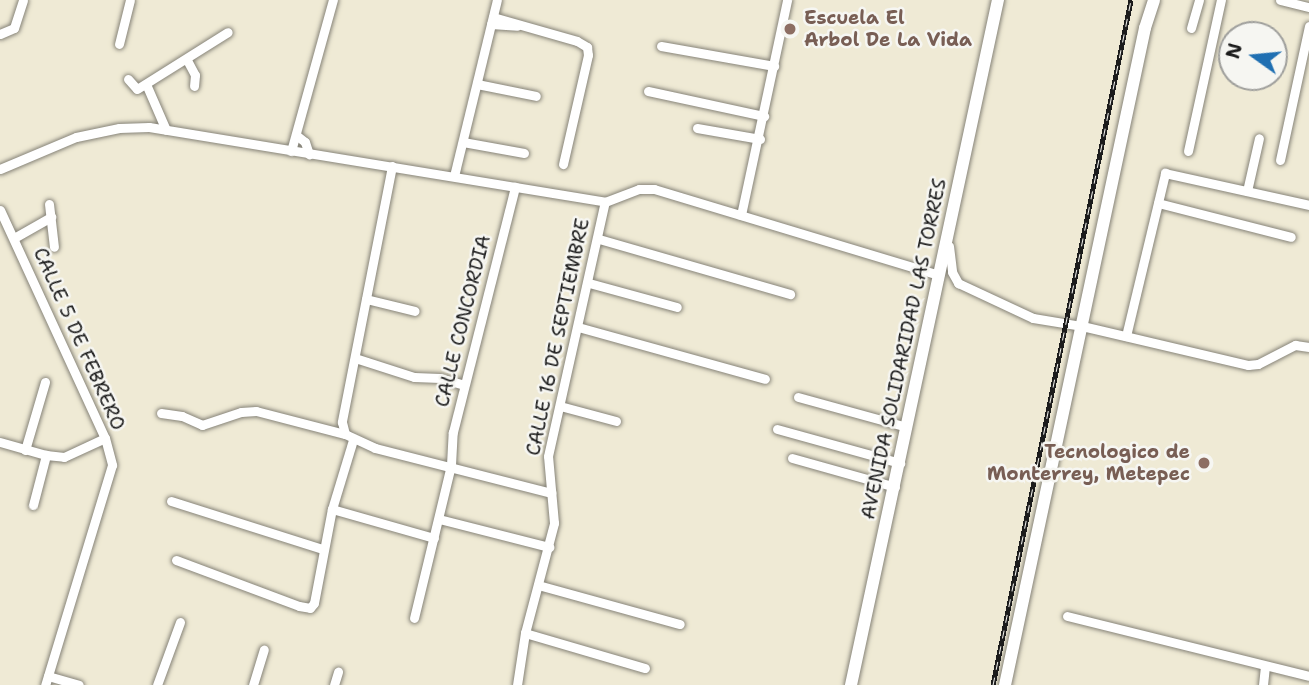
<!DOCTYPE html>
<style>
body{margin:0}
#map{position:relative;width:1309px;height:685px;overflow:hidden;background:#efead5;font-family:"Shantell Sans",sans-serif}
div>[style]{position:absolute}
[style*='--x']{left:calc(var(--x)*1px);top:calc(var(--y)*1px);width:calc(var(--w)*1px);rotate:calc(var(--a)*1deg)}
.roads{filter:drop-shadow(0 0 2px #868378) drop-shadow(0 0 2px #868378)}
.minor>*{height:9px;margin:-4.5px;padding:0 4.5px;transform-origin:4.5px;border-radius:4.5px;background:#fff}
.secondary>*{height:12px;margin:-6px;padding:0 6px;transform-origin:6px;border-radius:6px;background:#fff}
.rail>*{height:5px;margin-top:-2.5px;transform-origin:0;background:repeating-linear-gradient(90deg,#f6f6f2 0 8px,#1c1c1c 0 16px);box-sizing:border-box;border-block:2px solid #1c1c1c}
.dots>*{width:19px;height:19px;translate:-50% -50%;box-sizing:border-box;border:4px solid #f6f6f2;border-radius:50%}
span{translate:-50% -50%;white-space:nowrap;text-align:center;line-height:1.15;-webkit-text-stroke:5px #f6f6f2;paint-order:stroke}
.education-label{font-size:19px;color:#785e54;font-weight:700}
.left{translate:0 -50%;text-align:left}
.right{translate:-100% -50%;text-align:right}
.street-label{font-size:19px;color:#1c1c1c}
.north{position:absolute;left:1218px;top:21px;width:70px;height:70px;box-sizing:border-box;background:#f6f6f2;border:2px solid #9f9f9c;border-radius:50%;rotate:285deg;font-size:19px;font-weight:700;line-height:28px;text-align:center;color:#1c1c1c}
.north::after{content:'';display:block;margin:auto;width:24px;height:32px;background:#1f6fb2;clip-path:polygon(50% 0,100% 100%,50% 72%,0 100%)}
</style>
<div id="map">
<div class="roads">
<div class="minor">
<div style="--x:1280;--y:0;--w:30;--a:14"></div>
<div style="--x:493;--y:17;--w:87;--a:15.9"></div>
<div style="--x:577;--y:41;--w:12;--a:31"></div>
<div style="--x:587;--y:47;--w:8;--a:83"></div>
<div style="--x:588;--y:55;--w:112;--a:102.9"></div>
<div style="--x:491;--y:24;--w:26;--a:4"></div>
<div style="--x:1191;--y:28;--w:29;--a:-74"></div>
<div style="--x:0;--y:34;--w:15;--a:-23"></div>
<div style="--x:14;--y:28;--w:29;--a:-72"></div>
<div style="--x:119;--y:44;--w:45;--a:-76"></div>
<div style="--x:661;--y:46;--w:115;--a:10"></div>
<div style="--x:187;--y:60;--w:17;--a:62"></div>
<div style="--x:195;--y:75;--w:11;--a:95"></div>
<div style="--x:128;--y:79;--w:13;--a:48"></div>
<div style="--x:137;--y:89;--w:107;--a:-32.1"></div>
<div style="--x:146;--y:84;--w:50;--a:66.5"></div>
<div style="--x:477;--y:84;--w:60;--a:11.5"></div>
<div style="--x:648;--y:91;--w:119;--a:12.2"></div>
<div style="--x:697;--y:128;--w:64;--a:9.9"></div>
<div style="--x:296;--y:135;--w:11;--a:38"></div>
<div style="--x:305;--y:142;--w:13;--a:72"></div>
<div style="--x:463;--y:142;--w:62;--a:10.2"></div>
<div style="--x:291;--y:151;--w:157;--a:-74.5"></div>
<div style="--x:1188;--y:151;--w:155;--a:-77.7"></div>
<div style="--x:1280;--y:160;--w:137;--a:-77.8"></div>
<div style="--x:392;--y:166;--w:261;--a:101.1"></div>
<div style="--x:342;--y:422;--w:12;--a:76"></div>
<div style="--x:345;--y:434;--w:33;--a:25"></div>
<div style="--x:375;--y:448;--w:182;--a:14.3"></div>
<div style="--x:0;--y:169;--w:82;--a:-22.8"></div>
<div style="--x:76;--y:137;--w:44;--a:-11.8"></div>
<div style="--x:119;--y:128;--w:30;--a:-2"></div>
<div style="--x:149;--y:127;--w:462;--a:9.3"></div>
<div style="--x:605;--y:202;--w:36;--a:-21"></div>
<div style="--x:639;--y:189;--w:15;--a:0"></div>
<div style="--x:654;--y:189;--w:298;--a:16.8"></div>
<div style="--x:454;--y:176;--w:181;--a:-76.3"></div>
<div style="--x:1247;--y:191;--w:54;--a:-77.2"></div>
<div style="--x:1158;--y:203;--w:137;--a:14.3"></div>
<div style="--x:49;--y:204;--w:43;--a:83.4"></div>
<div style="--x:0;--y:210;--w:251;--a:65.3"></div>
<div style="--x:105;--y:438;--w:28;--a:75"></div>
<div style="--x:112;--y:465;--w:230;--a:106.9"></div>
<div style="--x:741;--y:215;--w:220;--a:-77.9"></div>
<div style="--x:14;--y:238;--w:43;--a:-29.6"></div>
<div style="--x:599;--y:239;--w:199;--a:16.1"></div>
<div style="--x:949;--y:246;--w:26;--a:83"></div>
<div style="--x:952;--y:272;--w:13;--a:61"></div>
<div style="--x:958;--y:283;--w:83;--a:25"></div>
<div style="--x:1033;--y:318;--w:50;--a:9.3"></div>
<div style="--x:1082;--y:326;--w:171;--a:13.2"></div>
<div style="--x:1248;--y:365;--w:10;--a:-6"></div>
<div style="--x:1258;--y:364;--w:42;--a:-27.2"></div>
<div style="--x:1295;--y:345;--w:14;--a:8"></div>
<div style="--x:589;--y:283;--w:91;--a:15.3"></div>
<div style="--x:366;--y:299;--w:50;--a:13.8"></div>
<div style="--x:578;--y:327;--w:194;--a:15.5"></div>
<div style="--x:1126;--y:336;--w:168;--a:-76.5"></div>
<div style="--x:1165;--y:173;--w:148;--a:12.5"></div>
<div style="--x:355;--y:358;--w:62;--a:17.9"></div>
<div style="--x:414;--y:377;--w:26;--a:2"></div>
<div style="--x:440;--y:378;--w:25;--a:16"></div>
<div style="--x:798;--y:397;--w:113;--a:15.4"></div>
<div style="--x:560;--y:406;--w:58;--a:15"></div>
<div style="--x:161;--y:413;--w:21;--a:8"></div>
<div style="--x:182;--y:416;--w:22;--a:24"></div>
<div style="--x:202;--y:425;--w:41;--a:-18.4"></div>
<div style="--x:241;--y:412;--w:15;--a:-4"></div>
<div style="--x:256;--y:411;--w:92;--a:14.5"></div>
<div style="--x:777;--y:429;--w:128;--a:15.5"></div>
<div style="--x:0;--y:442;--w:48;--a:15.8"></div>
<div style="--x:46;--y:455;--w:18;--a:6"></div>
<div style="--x:64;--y:457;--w:45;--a:-24.9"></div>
<div style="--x:25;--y:450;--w:71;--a:-73.6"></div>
<div style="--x:792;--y:458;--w:107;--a:15.7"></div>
<div style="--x:171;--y:501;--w:158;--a:17.6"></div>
<div style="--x:33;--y:505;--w:52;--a:-75.4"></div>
<div style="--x:332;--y:509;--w:106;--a:15.9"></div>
<div style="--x:439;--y:519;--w:114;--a:14.3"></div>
<div style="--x:176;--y:560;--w:131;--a:20.5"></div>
<div style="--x:299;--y:606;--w:11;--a:10"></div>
<div style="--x:310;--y:608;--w:6;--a:-51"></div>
<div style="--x:314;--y:603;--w:96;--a:-79.2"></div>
<div style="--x:332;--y:509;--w:72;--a:-73.1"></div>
<div style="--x:538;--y:585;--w:147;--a:15.4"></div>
<div style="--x:1067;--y:616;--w:249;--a:13.9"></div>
<div style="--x:414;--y:618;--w:157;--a:-76.4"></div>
<div style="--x:451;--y:465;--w:33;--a:-87"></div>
<div style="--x:453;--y:432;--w:253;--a:-75.8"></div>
<div style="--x:525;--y:633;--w:125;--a:16.3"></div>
<div style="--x:48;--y:676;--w:32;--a:16"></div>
<div style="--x:157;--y:685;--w:67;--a:-69.9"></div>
<div style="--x:253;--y:685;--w:37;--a:-73"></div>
<div style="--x:334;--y:685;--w:14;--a:-73"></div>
<div style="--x:517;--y:685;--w:53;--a:-81.3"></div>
<div style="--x:525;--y:633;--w:114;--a:-75.2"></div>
<div style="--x:554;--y:523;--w:67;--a:-95.1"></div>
<div style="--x:548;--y:456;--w:260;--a:-77.4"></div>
<div style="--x:1263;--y:685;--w:19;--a:-84"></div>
</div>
<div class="secondary">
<div style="--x:851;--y:685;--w:701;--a:-77.89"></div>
<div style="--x:1005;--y:685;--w:672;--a:-77.97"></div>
<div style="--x:1145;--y:28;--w:29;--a:-72"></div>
</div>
</div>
<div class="rail">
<div style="--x:993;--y:685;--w:699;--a:-78.61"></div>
</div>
<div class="dots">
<div style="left:790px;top:29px;background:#8d6e63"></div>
<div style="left:1204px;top:463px;background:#8d6e63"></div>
</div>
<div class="education-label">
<span class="left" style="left:804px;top:29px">Escuela El<br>Arbol De La Vida</span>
<span class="right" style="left:1190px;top:463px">Tecnologico de<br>Monterrey, Metepec</span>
</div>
<div class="street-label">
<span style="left:463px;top:321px;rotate:-76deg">CALLE CONCORDIA</span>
<span style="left:558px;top:337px;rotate:-78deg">CALLE 16 DE SEPTIEMBRE</span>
<span style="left:79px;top:339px;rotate:66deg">CALLE 5 DE FEBRERO</span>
<span style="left:904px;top:349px;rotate:-78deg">AVENIDA SOLIDARIDAD LAS TORRES</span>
</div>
<div class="north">N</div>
</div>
